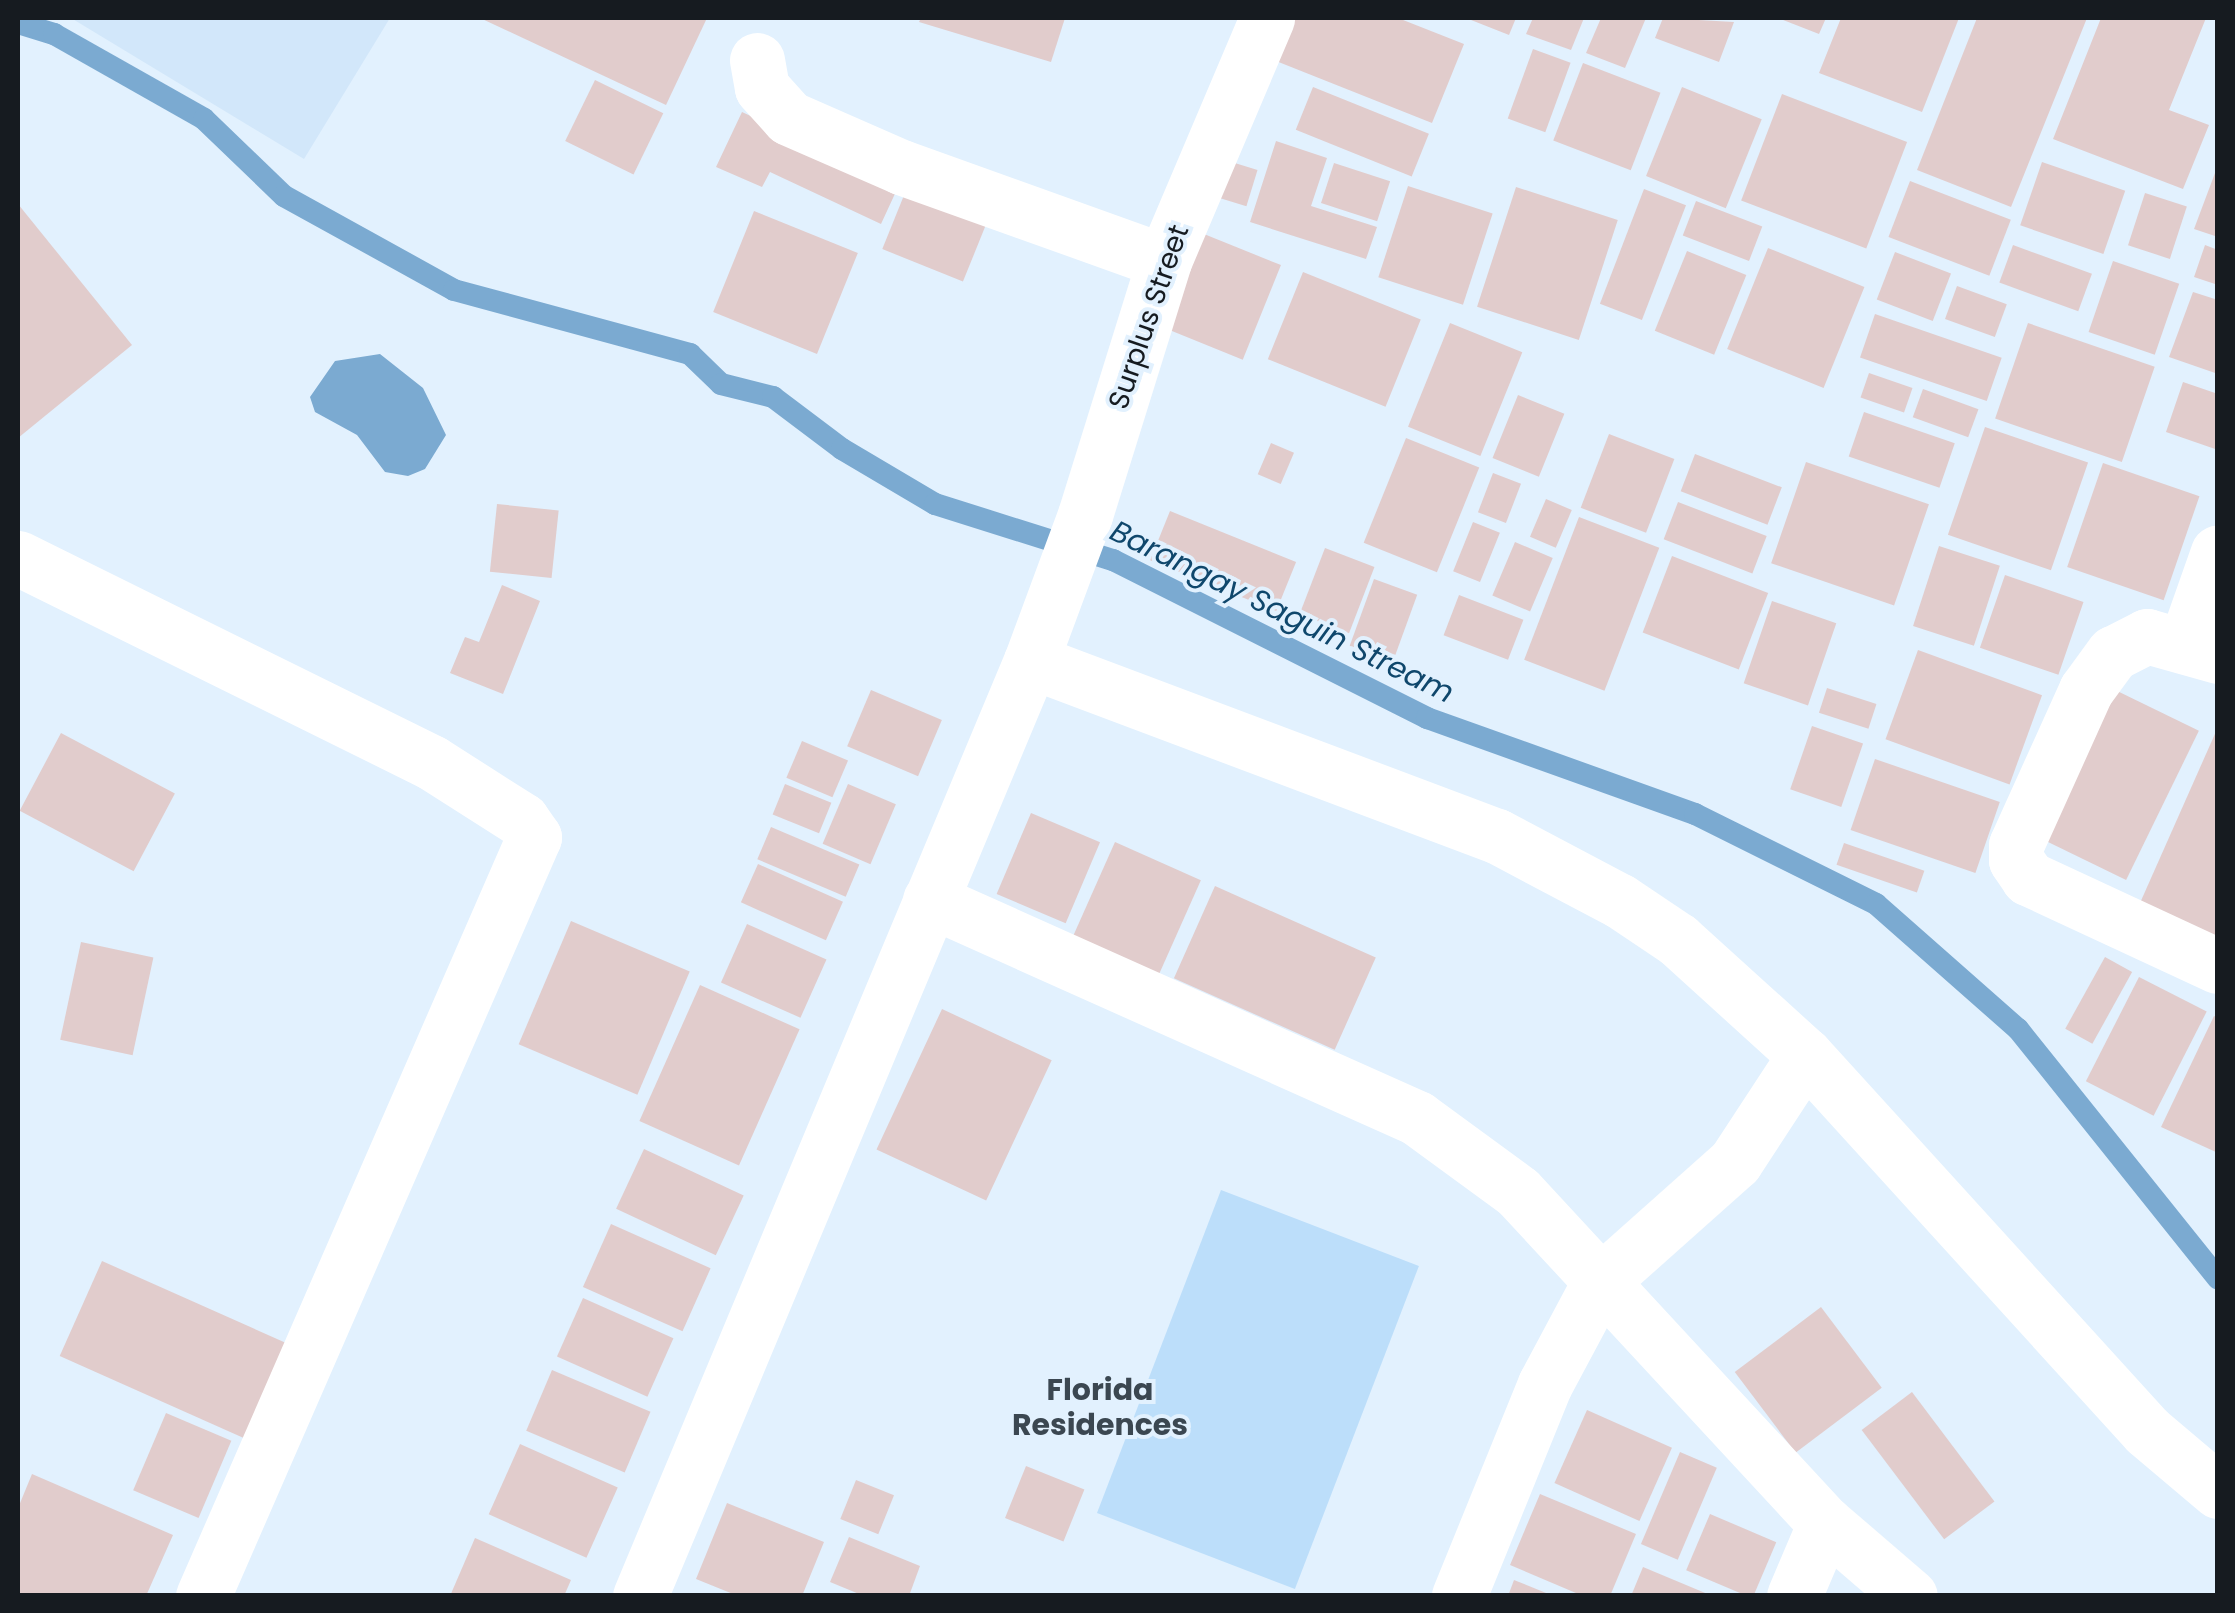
<!DOCTYPE html>
<style>
body{margin:0}
#map{position:relative;width:2235px;height:1613px;overflow:hidden;background:#e2f1fe;font-family:Poppins,sans-serif}
div>[style]{position:absolute}
[style*='--x']{left:calc(var(--x)*1px);top:calc(var(--y)*1px);width:calc(var(--w)*1px);rotate:calc(var(--a)*1deg)}
.built>*{inset:0;background:#d2e7fa}
.green>*{inset:0;background:#bcdefa;transform-origin:0 0}
.water>*{inset:0;background:#7baad1}
.stream>*{height:22px;margin:-11px;padding:0 11px;transform-origin:11px;border-radius:11px;background:#7baad1}
.building>*{inset:0;background:#e1cccc;transform-origin:0 0}
.minor>*{height:55px;margin:-27.5px;padding:0 27.5px;transform-origin:27.5px;border-radius:27.5px;background:#fff}
span{translate:-50% -50%;white-space:nowrap;text-align:center;line-height:1.15;-webkit-text-stroke:8px #e2f1fe;paint-order:stroke}
.street-label{font-size:28px;color:#161b20}
.water-label{font-size:30px;color:#0f476c;font-style:italic}
.neighbourhood-label{font-size:30px;color:#3b4751;font-weight:700}
.frame{position:absolute;inset:0;border:20px solid #161b20;pointer-events:none}
</style>
<div id="map">
<div class="built">
<div style="clip-path:polygon(71px 18px,390px 18px,304px 159px)"></div>
</div>
<div class="green">
<div style="left:1221px;top:1190px;width:212px;height:346px;rotate:21deg"></div>
</div>
<div class="water">
<div style="clip-path:polygon(380px 354px,423px 388px,446px 435px,425px 469px,408px 476px,385px 472px,357px 435px,315px 412px,310px 397px,335px 361px)"></div>
</div>
<div class="stream">
<div style="--x:18;--y:23;--w:38;--a:17"></div>
<div style="--x:54;--y:34;--w:172;--a:29.5"></div>
<div style="--x:204;--y:119;--w:111;--a:43.9"></div>
<div style="--x:284;--y:196;--w:194;--a:28.9"></div>
<div style="--x:454;--y:290;--w:245;--a:15.2"></div>
<div style="--x:690;--y:354;--w:43;--a:44.1"></div>
<div style="--x:721;--y:384;--w:54;--a:14"></div>
<div style="--x:773;--y:397;--w:86;--a:37"></div>
<div style="--x:842;--y:449;--w:108;--a:30.6"></div>
<div style="--x:935;--y:504;--w:187;--a:17.5"></div>
<div style="--x:1113;--y:560;--w:352;--a:26.7"></div>
<div style="--x:1427;--y:718;--w:285;--a:19.7"></div>
<div style="--x:1695;--y:814;--w:202;--a:26.4"></div>
<div style="--x:1876;--y:904;--w:189;--a:41.4"></div>
<div style="--x:2018;--y:1029;--w:320;--a:51.3"></div>
</div>
<div class="building">
<div style="clip-path:polygon(480px 18px,707px 18px,666px 105px)"></div>
<div style="clip-path:polygon(921px 18px,1065px 18px,1051px 62px,919px 22px)"></div>
<div style="clip-path:polygon(1294px 18px,1398px 18px,1464px 44px,1432px 123px,1276px 61px)"></div>
<div style="clip-path:polygon(1466px 18px,1516px 18px,1509px 35px)"></div>
<div style="clip-path:polygon(1533px 18px,1584px 18px,1571px 50px,1526px 34px)"></div>
<div style="clip-path:polygon(1601px 18px,1646px 18px,1625px 68px,1586px 53px)"></div>
<div style="clip-path:polygon(1663px 18px,1734px 22px,1719px 62px,1655px 38px)"></div>
<div style="clip-path:polygon(1778px 18px,1826px 18px,1819px 34px)"></div>
<div style="clip-path:polygon(1841px 18px,1959px 18px,1922px 112px,1819px 73px)"></div>
<div style="clip-path:polygon(1977px 18px,2087px 18px,2011px 207px,1917px 170px)"></div>
<div style="clip-path:polygon(2101px 18px,2206px 18px,2169px 110px,2209px 125px,2183px 189px,2053px 139px)"></div>
<div style="left:1533px;top:49px;width:40px;height:74px;rotate:20deg"></div>
<div style="left:1583px;top:63px;width:83px;height:83px;rotate:21deg"></div>
<div style="left:595px;top:80px;width:76px;height:68px;rotate:26deg"></div>
<div style="left:1313px;top:87px;width:125px;height:46px;rotate:22deg"></div>
<div style="left:1682px;top:87px;width:86px;height:96px;rotate:22deg"></div>
<div style="left:1782px;top:94px;width:134px;height:114px;rotate:21deg"></div>
<div style="clip-path:polygon(742px 112px,899px 185px,881px 224px,770px 172px,762px 187px,716px 167px)"></div>
<div style="clip-path:polygon(1276px 141px,1327px 158px,1311px 206px,1377px 227px,1366px 259px,1250px 222px)"></div>
<div style="left:1225px;top:160px;width:34px;height:38px;rotate:17deg"></div>
<div style="left:2042px;top:162px;width:88px;height:67px;rotate:19deg"></div>
<div style="left:1334px;top:163px;width:59px;height:42px;rotate:18deg"></div>
<div style="clip-path:polygon(2218px 165px,2218px 237px,2194px 229px)"></div>
<div style="left:913px;top:173px;width:87px;height:82px;rotate:22deg"></div>
<div style="left:1910px;top:181px;width:108px;height:60px;rotate:21deg"></div>
<div style="left:1408px;top:186px;width:89px;height:96px;rotate:18deg"></div>
<div style="left:1516px;top:187px;width:107px;height:126px;rotate:18deg"></div>
<div style="left:1644px;top:189px;width:45px;height:123px;rotate:21deg"></div>
<div style="left:2145px;top:193px;width:44px;height:55px;rotate:18deg"></div>
<div style="left:1696px;top:201px;width:71px;height:37px;rotate:21deg"></div>
<div style="clip-path:polygon(18px 204px,132px 345px,18px 438px)"></div>
<div style="left:754px;top:211px;width:112px;height:109px;rotate:22deg"></div>
<div style="left:1204px;top:234px;width:83px;height:102px;rotate:22deg"></div>
<div style="left:2013px;top:245px;width:84px;height:40px;rotate:20deg"></div>
<div style="clip-path:polygon(2205px 245px,2218px 250px,2218px 285px,2194px 277px)"></div>
<div style="left:1768px;top:248px;width:104px;height:109px;rotate:22deg"></div>
<div style="left:1687px;top:251px;width:64px;height:86px;rotate:22deg"></div>
<div style="left:1895px;top:252px;width:60px;height:51px;rotate:21deg"></div>
<div style="left:2113px;top:261px;width:70px;height:75px;rotate:19deg"></div>
<div style="left:1303px;top:272px;width:127px;height:94px;rotate:22deg"></div>
<div style="left:1957px;top:286px;width:53px;height:35px;rotate:20deg"></div>
<div style="clip-path:polygon(2193px 292px,2218px 300px,2218px 374px,2169px 357px)"></div>
<div style="left:1875px;top:314px;width:134px;height:46px;rotate:19deg"></div>
<div style="left:1450px;top:323px;width:78px;height:112px;rotate:22deg"></div>
<div style="left:2028px;top:323px;width:134px;height:101px;rotate:19deg"></div>
<div style="left:1869px;top:373px;width:46px;height:26px;rotate:19deg"></div>
<div style="clip-path:polygon(2183px 382px,2218px 394px,2218px 450px,2166px 432px)"></div>
<div style="left:1923px;top:389px;width:59px;height:30px;rotate:20deg"></div>
<div style="left:1518px;top:395px;width:50px;height:68px;rotate:22deg"></div>
<div style="left:1864px;top:412px;width:96px;height:47px;rotate:19deg"></div>
<div style="left:1985px;top:427px;width:109px;height:114px;rotate:19deg"></div>
<div style="left:1609px;top:434px;width:70px;height:79px;rotate:21deg"></div>
<div style="left:1406px;top:438px;width:79px;height:113px;rotate:22deg"></div>
<div style="left:1271px;top:443px;width:25px;height:34px;rotate:23deg"></div>
<div style="left:1695px;top:454px;width:93px;height:40px;rotate:21deg"></div>
<div style="left:1806px;top:462px;width:130px;height:107px;rotate:19deg"></div>
<div style="left:2103px;top:463px;width:102px;height:110px;rotate:19deg"></div>
<div style="left:1493px;top:473px;width:30px;height:42px;rotate:21deg"></div>
<div style="left:1546px;top:499px;width:28px;height:41px;rotate:23deg"></div>
<div style="left:1678px;top:502px;width:95px;height:40px;rotate:21deg"></div>
<div style="left:497px;top:504px;width:62px;height:68px;rotate:6deg"></div>
<div style="left:1170px;top:511px;width:136px;height:53px;rotate:22deg"></div>
<div style="left:1579px;top:517px;width:86px;height:153px;rotate:21deg"></div>
<div style="left:1473px;top:522px;width:29px;height:53px;rotate:22deg"></div>
<div style="left:1515px;top:542px;width:41px;height:58px;rotate:23deg"></div>
<div style="left:1939px;top:546px;width:64px;height:84px;rotate:18deg"></div>
<div style="left:1325px;top:548px;width:53px;height:71px;rotate:21deg"></div>
<div style="left:1672px;top:556px;width:103px;height:82px;rotate:21deg"></div>
<div style="left:2005px;top:575px;width:83px;height:77px;rotate:19deg"></div>
<div style="left:1374px;top:579px;width:46px;height:71px;rotate:20deg"></div>
<div style="clip-path:polygon(502px 585px,540px 601px,503px 694px,450px 673px,465px 637px,479px 642px)"></div>
<div style="left:1459px;top:595px;width:69px;height:43px;rotate:21deg"></div>
<div style="left:1772px;top:601px;width:68px;height:87px;rotate:19deg"></div>
<div style="left:1918px;top:650px;width:132px;height:95px;rotate:20deg"></div>
<div style="left:2109px;top:687px;width:100px;height:166px;rotate:26deg"></div>
<div style="left:1827px;top:688px;width:52px;height:26px;rotate:18deg"></div>
<div style="left:871px;top:690px;width:77px;height:61px;rotate:23deg"></div>
<div style="left:1812px;top:726px;width:54px;height:67px;rotate:19deg"></div>
<div style="clip-path:polygon(2218px 727px,2218px 947px,2136px 912px)"></div>
<div style="left:61px;top:733px;width:129px;height:88px;rotate:28deg"></div>
<div style="left:802px;top:741px;width:50px;height:40px;rotate:23deg"></div>
<div style="left:1875px;top:759px;width:132px;height:75px;rotate:19deg"></div>
<div style="left:785px;top:784px;width:50px;height:33px;rotate:22deg"></div>
<div style="left:848px;top:784px;width:52px;height:65px;rotate:23deg"></div>
<div style="left:1031px;top:813px;width:75px;height:88px;rotate:23deg"></div>
<div style="left:771px;top:827px;width:96px;height:35px;rotate:23deg"></div>
<div style="left:1115px;top:842px;width:94px;height:104px;rotate:24deg"></div>
<div style="left:1844px;top:843px;width:85px;height:23px;rotate:19deg"></div>
<div style="left:758px;top:864px;width:93px;height:42px;rotate:24deg"></div>
<div style="left:1215px;top:886px;width:176px;height:101px;rotate:24deg"></div>
<div style="left:571px;top:921px;width:129px;height:134px;rotate:23deg"></div>
<div style="left:747px;top:924px;width:87px;height:64px;rotate:24deg"></div>
<div style="left:81px;top:942px;width:74px;height:100px;rotate:12deg"></div>
<div style="left:2105px;top:957px;width:31px;height:82px;rotate:29deg"></div>
<div style="left:2139px;top:977px;width:76px;height:117px;rotate:27deg"></div>
<div style="left:700px;top:985px;width:109px;height:149px;rotate:24deg"></div>
<div style="left:942px;top:1009px;width:121px;height:155px;rotate:25deg"></div>
<div style="clip-path:polygon(2214px 1016px,2218px 1018px,2218px 1153px,2161px 1127px)"></div>
<div style="left:644px;top:1149px;width:110px;height:66px;rotate:25deg"></div>
<div style="left:611px;top:1224px;width:109px;height:69px;rotate:24deg"></div>
<div style="left:102px;top:1261px;width:215px;height:104px;rotate:24deg"></div>
<div style="left:583px;top:1298px;width:99px;height:64px;rotate:24deg"></div>
<div style="left:1821px;top:1307px;width:101px;height:108px;rotate:53deg"></div>
<div style="left:552px;top:1370px;width:107px;height:66px;rotate:23deg"></div>
<div style="left:1912px;top:1392px;width:137px;height:63px;rotate:53deg"></div>
<div style="left:1587px;top:1410px;width:93px;height:80px;rotate:24deg"></div>
<div style="left:166px;top:1413px;width:71px;height:84px;rotate:23deg"></div>
<div style="left:520px;top:1444px;width:107px;height:77px;rotate:24deg"></div>
<div style="left:1680px;top:1452px;width:40px;height:100px;rotate:23deg"></div>
<div style="left:1026px;top:1466px;width:63px;height:56px;rotate:22deg"></div>
<div style="clip-path:polygon(32px 1474px,173px 1535px,146px 1596px,18px 1596px,18px 1508px)"></div>
<div style="left:856px;top:1480px;width:41px;height:42px;rotate:22deg"></div>
<div style="clip-path:polygon(1540px 1494px,1636px 1534px,1610px 1596px,1583px 1596px,1510px 1565px)"></div>
<div style="clip-path:polygon(727px 1503px,824px 1542px,802px 1596px,738px 1596px,696px 1579px)"></div>
<div style="left:1710px;top:1514px;width:72px;height:61px;rotate:23deg"></div>
<div style="clip-path:polygon(849px 1537px,920px 1566px,909px 1596px,864px 1596px,830px 1582px)"></div>
<div style="clip-path:polygon(475px 1538px,571px 1580px,564px 1596px,450px 1596px)"></div>
<div style="clip-path:polygon(1643px 1567px,1710px 1595px,1710px 1596px,1631px 1596px)"></div>
<div style="clip-path:polygon(1514px 1580px,1551px 1595px,1551px 1596px,1508px 1596px)"></div>
</div>
<div class="minor">
<div style="--x:757;--y:60;--w:28;--a:80"></div>
<div style="--x:762;--y:88;--w:40;--a:48"></div>
<div style="--x:789;--y:118;--w:122;--a:23.6"></div>
<div style="--x:901;--y:167;--w:279;--a:19.7"></div>
<div style="--x:18;--y:558;--w:461;--a:26.3"></div>
<div style="--x:431;--y:762;--w:108;--a:32.5"></div>
<div style="--x:522;--y:820;--w:21;--a:55"></div>
<div style="--x:534;--y:837;--w:828;--a:113.56"></div>
<div style="--x:2186;--y:643;--w:96;--a:-70.6"></div>
<div style="--x:2218;--y:656;--w:74;--a:-164.3"></div>
<div style="--x:2147;--y:636;--w:38;--a:153"></div>
<div style="--x:2113;--y:653;--w:46;--a:126.1"></div>
<div style="--x:2086;--y:690;--w:170;--a:114.3"></div>
<div style="--x:2016;--y:845;--w:15;--a:90"></div>
<div style="--x:2016;--y:860;--w:22;--a:56"></div>
<div style="--x:2028;--y:878;--w:209;--a:24.9"></div>
<div style="--x:1031;--y:661;--w:498;--a:20.6"></div>
<div style="--x:1497;--y:836;--w:139;--a:27.9"></div>
<div style="--x:1620;--y:901;--w:70;--a:33.9"></div>
<div style="--x:1678;--y:940;--w:171;--a:42.2"></div>
<div style="--x:1805;--y:1055;--w:128;--a:123.2"></div>
<div style="--x:1735;--y:1162;--w:182;--a:138.3"></div>
<div style="--x:1599;--y:1283;--w:115;--a:118.1"></div>
<div style="--x:1545;--y:1384;--w:229;--a:112.1"></div>
<div style="--x:930;--y:900;--w:534;--a:24.12"></div>
<div style="--x:1417;--y:1118;--w:125;--a:36.2"></div>
<div style="--x:1518;--y:1192;--w:451;--a:47.2"></div>
<div style="--x:1825;--y:1523;--w:79;--a:113"></div>
<div style="--x:1805;--y:1055;--w:508;--a:47.71"></div>
<div style="--x:2147;--y:1431;--w:93;--a:40.2"></div>
<div style="--x:1825;--y:1523;--w:112;--a:40.7"></div>
<div style="--x:640;--y:1596;--w:1013;--a:-67.31"></div>
<div style="--x:1031;--y:661;--w:156;--a:-69.7"></div>
<div style="--x:1085;--y:515;--w:266;--a:-72.7"></div>
<div style="--x:1164;--y:261;--w:264;--a:-67"></div>
</div>
<div class="street-label">
<span style="left:1149px;top:317px;rotate:-71deg">Surplus Street</span>
</div>
<div class="water-label">
<span style="left:1282px;top:612px;rotate:26deg">Barangay Saguin Stream</span>
</div>
<div class="neighbourhood-label">
<span style="left:1100px;top:1407px">Florida<br>Residences</span>
</div>
<div class="frame"></div>
</div>
